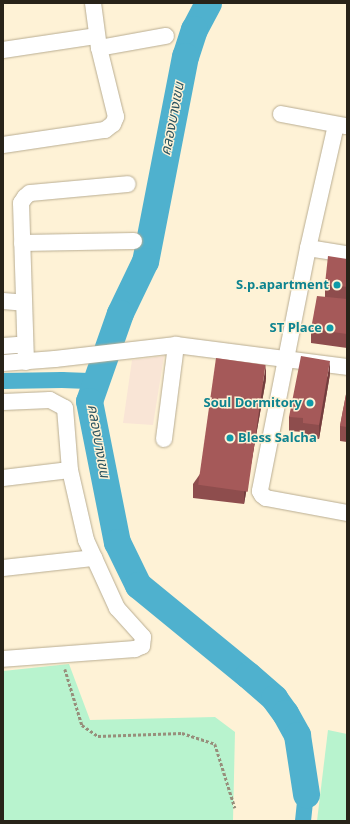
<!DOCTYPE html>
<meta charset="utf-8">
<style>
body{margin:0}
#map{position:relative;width:350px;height:824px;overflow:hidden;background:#fef2d6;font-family:Georgia,"Noto Sans Thai",serif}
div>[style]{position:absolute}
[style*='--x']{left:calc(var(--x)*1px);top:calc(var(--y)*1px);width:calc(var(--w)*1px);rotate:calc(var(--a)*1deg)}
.commercial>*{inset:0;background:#f9e5d6}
.green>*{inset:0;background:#b8f3ce}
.canal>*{height:16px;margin:-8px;padding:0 8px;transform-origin:8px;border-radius:8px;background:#4fb1ce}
.river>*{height:27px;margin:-13.5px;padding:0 13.5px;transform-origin:13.5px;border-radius:13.5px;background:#4fb1ce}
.path>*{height:2.5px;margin-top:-1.25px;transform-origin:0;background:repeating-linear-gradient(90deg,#978e7b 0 3px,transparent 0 5px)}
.roads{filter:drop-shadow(0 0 1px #b9ad92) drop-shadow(0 0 1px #b9ad92)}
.street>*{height:16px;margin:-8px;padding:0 8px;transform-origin:8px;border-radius:8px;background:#fff}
.wall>*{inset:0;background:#8e4d4d}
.shaded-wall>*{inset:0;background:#743e3e}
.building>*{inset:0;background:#a55959;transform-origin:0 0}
.dots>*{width:11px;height:11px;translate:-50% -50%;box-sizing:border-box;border:2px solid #fef2d6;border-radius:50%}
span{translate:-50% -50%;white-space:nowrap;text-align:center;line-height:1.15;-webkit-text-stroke:3px #fef2d6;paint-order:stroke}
.culture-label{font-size:13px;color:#0d838f;font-weight:700}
.right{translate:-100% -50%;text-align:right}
.left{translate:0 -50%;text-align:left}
.water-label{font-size:14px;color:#28525f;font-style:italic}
.frame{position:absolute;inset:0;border:4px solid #282319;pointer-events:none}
</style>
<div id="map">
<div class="commercial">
<div style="clip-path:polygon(164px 356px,153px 425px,123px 423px,132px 360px)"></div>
</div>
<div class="green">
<div style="clip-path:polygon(69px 664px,90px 720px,215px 717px,235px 732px,233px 821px,3px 821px,3px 671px)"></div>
<div style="clip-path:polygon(328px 730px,347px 734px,347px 821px,317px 821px)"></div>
</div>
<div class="canal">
<div style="--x:3;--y:381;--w:59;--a:-1"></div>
<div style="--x:62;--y:380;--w:33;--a:2"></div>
<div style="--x:303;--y:821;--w:27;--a:-84"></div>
</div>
<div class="river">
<div style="--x:208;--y:3;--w:30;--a:118"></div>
<div style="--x:194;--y:29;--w:28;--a:108"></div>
<div style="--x:185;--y:56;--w:209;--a:101"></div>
<div style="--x:145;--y:261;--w:58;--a:115.7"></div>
<div style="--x:120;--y:313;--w:93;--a:109.4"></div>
<div style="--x:89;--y:401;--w:144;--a:78.8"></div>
<div style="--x:117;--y:542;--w:48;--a:64"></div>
<div style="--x:138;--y:585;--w:142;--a:39.3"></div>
<div style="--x:248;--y:675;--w:35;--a:41"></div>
<div style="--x:274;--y:698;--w:19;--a:54"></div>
<div style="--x:285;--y:713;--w:25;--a:61"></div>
<div style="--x:297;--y:735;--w:60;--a:81.3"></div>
</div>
<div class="path">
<div style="--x:65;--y:669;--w:59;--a:73.1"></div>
<div style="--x:82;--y:725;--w:19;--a:35"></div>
<div style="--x:98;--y:736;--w:84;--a:-2"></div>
<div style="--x:182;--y:733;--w:35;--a:18"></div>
<div style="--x:215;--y:744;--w:67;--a:72.6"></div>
</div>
<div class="roads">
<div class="street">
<div style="--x:99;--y:48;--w:68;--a:-10.2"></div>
<div style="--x:3;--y:50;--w:95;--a:-8.5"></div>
<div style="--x:281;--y:114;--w:66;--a:10.5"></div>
<div style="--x:336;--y:125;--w:126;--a:102.8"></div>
<div style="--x:308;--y:248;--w:248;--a:101.2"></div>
<div style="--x:260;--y:491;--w:4;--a:63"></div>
<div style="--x:262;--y:495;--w:5;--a:37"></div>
<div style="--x:266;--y:498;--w:82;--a:10.5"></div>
<div style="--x:3;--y:145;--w:103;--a:-8.4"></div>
<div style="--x:105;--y:130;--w:10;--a:-37"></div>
<div style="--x:113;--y:124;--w:8;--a:-67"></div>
<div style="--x:116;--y:117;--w:71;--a:-103.8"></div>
<div style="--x:99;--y:48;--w:45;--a:-97.6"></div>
<div style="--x:22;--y:243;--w:112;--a:-1"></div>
<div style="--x:308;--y:248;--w:39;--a:9"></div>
<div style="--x:3;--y:301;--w:21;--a:5"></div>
<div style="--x:3;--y:346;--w:14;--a:-4"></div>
<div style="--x:26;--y:362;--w:159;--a:-91.8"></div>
<div style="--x:21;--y:203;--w:7;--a:-56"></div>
<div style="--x:25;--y:197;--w:6;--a:-39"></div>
<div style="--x:30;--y:193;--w:98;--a:-5.2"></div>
<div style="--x:3;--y:363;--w:52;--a:-4.4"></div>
<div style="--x:55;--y:359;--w:122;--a:-6.6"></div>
<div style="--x:176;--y:345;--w:172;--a:7.3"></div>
<div style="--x:3;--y:402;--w:47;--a:-2.4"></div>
<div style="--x:50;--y:400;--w:17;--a:28"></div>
<div style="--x:65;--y:408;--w:62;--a:85.4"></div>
<div style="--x:70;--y:470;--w:72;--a:77.1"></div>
<div style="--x:86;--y:540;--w:75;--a:65.5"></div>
<div style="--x:117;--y:608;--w:39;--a:48"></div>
<div style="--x:143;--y:637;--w:9;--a:96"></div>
<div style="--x:142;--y:646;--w:8;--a:157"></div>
<div style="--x:135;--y:649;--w:132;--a:175.7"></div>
<div style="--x:164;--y:439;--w:95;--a:-82.7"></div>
<div style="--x:3;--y:478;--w:67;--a:-6.8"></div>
<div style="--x:3;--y:568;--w:92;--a:-6.3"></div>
</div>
</div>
<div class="wall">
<div style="clip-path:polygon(347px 259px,347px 348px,311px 343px,311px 329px,325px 297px,325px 284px)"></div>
<div style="clip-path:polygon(330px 374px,319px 439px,303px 437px,303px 432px,289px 431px,289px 417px)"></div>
<div style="clip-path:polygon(266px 379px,244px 504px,193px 498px,193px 484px)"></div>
<div style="clip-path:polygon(347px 389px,347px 442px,340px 441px,340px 426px)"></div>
</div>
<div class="shaded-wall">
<div style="clip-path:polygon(330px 361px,330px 374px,319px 439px,319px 425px)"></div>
<div style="clip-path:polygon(266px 365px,266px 379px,244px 504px,244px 490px)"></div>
</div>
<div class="building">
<div style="clip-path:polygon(328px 256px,347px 259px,347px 287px,325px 284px)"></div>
<div style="clip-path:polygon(317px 296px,347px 299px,347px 334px,311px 329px)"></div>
<div style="clip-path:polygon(301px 356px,330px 361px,319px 425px,303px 423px,303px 418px,289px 417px)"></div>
<div style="left:216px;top:358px;width:50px;height:128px;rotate:8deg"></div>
<div style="clip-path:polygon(347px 389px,347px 427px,340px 426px)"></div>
</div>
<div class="dots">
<div style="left:337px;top:285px;background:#0f9aa8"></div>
<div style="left:330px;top:328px;background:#0f9aa8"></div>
<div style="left:310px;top:403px;background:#0f9aa8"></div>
<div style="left:230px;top:438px;background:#0f9aa8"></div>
</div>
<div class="culture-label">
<span class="right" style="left:329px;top:285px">S.p.apartment</span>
<span class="right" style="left:322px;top:328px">ST Place</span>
<span class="right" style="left:302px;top:403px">Soul Dormitory</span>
<span class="left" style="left:238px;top:438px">Bless Salcha</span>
</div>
<div class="water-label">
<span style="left:173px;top:119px;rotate:-79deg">คลองบางเขน</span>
<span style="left:98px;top:441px;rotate:80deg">คลองบางเขน</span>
</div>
<div class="frame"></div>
</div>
